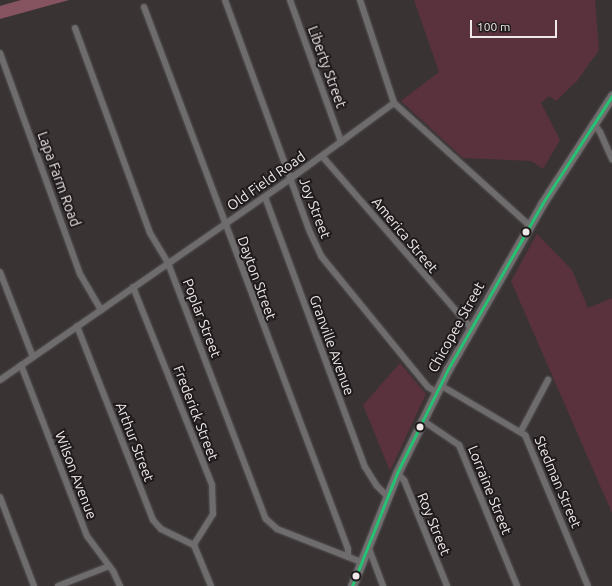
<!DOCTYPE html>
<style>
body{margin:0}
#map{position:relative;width:612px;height:586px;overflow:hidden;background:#393334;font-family:Ubuntu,sans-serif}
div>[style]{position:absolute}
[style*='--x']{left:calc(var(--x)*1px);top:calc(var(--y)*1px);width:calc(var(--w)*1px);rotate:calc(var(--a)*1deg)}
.green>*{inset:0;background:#59323d}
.forest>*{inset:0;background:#865461}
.roads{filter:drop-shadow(0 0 1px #555152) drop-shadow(0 0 1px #555152)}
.street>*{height:6px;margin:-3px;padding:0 3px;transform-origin:3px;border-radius:3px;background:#6e6c6c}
.secondary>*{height:9px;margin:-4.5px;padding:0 4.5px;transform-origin:4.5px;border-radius:4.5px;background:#716e6f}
.bus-1>*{height:3px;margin:-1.5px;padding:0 1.5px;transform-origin:1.5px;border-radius:1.5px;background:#26c172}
.dots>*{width:11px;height:11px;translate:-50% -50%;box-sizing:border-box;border:2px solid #1f1a1b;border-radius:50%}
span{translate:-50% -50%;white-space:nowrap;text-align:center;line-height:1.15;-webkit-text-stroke:4px #1f1a1b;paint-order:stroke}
.street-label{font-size:14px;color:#efe8e9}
.scale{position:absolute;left:470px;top:20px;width:87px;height:18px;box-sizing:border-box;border:2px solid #efe8e9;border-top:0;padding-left:5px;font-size:12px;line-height:14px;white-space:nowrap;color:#efe8e9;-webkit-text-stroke:3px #1f1a1b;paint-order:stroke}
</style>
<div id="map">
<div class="green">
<div style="clip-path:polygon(414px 0,595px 0,599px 50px,577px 81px,556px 101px,549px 96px,541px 103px,560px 140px,543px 169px,531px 161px,463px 158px,401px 101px,439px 72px)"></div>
<div style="clip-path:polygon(537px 234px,572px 270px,588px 308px,612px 298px,612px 513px,511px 281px)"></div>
<div style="clip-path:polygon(400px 363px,426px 394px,390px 471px,363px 405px)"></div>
</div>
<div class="forest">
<div style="clip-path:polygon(21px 0,69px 0,0 19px,0 6px)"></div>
</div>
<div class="roads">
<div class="street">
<div style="--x:225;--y:0;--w:247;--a:69.9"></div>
<div style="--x:310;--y:232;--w:26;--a:65"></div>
<div style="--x:321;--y:256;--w:169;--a:50.8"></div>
<div style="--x:428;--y:387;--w:9;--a:32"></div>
<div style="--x:290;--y:0;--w:151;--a:70.2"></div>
<div style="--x:360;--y:0;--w:108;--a:71.7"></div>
<div style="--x:144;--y:7;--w:579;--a:69.37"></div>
<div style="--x:348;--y:549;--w:8;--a:90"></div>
<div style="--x:75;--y:28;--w:218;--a:69.9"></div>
<div style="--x:150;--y:233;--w:35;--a:59"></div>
<div style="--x:168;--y:263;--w:274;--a:69.1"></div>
<div style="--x:266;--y:519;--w:15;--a:42"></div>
<div style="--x:277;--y:529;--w:90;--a:21.4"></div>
<div style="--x:0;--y:53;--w:235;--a:70.1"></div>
<div style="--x:80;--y:274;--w:42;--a:59.7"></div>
<div style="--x:593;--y:123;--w:11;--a:52"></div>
<div style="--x:600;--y:132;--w:30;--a:66"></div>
<div style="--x:322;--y:156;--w:228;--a:49.1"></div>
<div style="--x:265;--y:197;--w:288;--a:69.7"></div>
<div style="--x:365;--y:467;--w:22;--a:58"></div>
<div style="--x:377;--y:486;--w:14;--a:45"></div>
<div style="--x:0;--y:272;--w:91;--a:68.8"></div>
<div style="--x:133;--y:287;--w:213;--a:68.2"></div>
<div style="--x:212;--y:485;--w:29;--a:88"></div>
<div style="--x:213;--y:514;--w:36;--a:122"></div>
<div style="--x:77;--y:326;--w:208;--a:68.6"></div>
<div style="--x:153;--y:520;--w:12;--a:48"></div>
<div style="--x:161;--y:529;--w:37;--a:26"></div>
<div style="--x:21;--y:365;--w:183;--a:68.9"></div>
<div style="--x:87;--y:536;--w:44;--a:53.4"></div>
<div style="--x:113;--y:571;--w:17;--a:65"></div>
<div style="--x:0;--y:380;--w:353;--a:-34.7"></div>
<div style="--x:290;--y:179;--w:129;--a:-36.2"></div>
<div style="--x:394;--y:103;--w:183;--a:42.1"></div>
<div style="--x:440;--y:385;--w:99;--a:30.5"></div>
<div style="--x:525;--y:435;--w:164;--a:67.4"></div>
<div style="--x:422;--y:420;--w:45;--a:34"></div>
<div style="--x:459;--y:445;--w:152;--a:67.6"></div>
<div style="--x:521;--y:431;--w:58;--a:-62.1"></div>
<div style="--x:397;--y:473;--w:10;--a:45"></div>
<div style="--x:404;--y:480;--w:114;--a:67.9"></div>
<div style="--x:0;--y:497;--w:95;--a:69.1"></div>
<div style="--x:194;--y:545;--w:44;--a:67.5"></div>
<div style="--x:368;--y:546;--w:43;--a:69.4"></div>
<div style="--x:58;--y:586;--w:55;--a:-21.4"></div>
</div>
<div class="secondary">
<div style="--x:352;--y:586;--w:122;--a:-68.3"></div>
<div style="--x:397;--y:473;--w:116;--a:-63.9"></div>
<div style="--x:448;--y:369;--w:190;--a:-60.3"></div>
<div style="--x:542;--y:204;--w:129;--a:-57.1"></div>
</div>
</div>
<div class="bus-1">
<div style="--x:352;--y:586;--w:122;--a:-68.3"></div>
<div style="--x:397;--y:473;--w:116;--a:-63.9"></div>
<div style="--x:448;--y:369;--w:190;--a:-60.3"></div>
<div style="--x:542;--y:204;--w:129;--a:-57.1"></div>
</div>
<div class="dots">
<div style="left:526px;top:232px;background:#efe8e9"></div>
<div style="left:420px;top:427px;background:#efe8e9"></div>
<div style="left:356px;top:576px;background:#efe8e9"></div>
</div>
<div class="street-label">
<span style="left:327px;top:67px;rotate:70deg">Liberty Street</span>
<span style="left:59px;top:179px;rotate:70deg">Lapa Farm Road</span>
<span style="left:266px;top:181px;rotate:-35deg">Old Field Road</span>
<span style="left:315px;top:208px;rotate:69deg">Joy Street</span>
<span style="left:405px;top:235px;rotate:50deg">America Street</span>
<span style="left:257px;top:278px;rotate:70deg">Dayton Street</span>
<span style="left:202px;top:318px;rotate:69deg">Poplar Street</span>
<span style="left:456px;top:327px;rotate:-61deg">Chicopee Street</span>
<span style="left:332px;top:345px;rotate:70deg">Granville Avenue</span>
<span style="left:196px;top:413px;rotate:69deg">Frederick Street</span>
<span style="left:135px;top:442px;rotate:69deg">Arthur Street</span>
<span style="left:76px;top:475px;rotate:69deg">Wilson Avenue</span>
<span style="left:558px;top:482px;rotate:67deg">Stedman Street</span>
<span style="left:490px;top:490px;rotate:68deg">Lorraine Street</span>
<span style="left:434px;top:524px;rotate:68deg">Roy Street</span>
</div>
<div class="scale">100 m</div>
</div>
